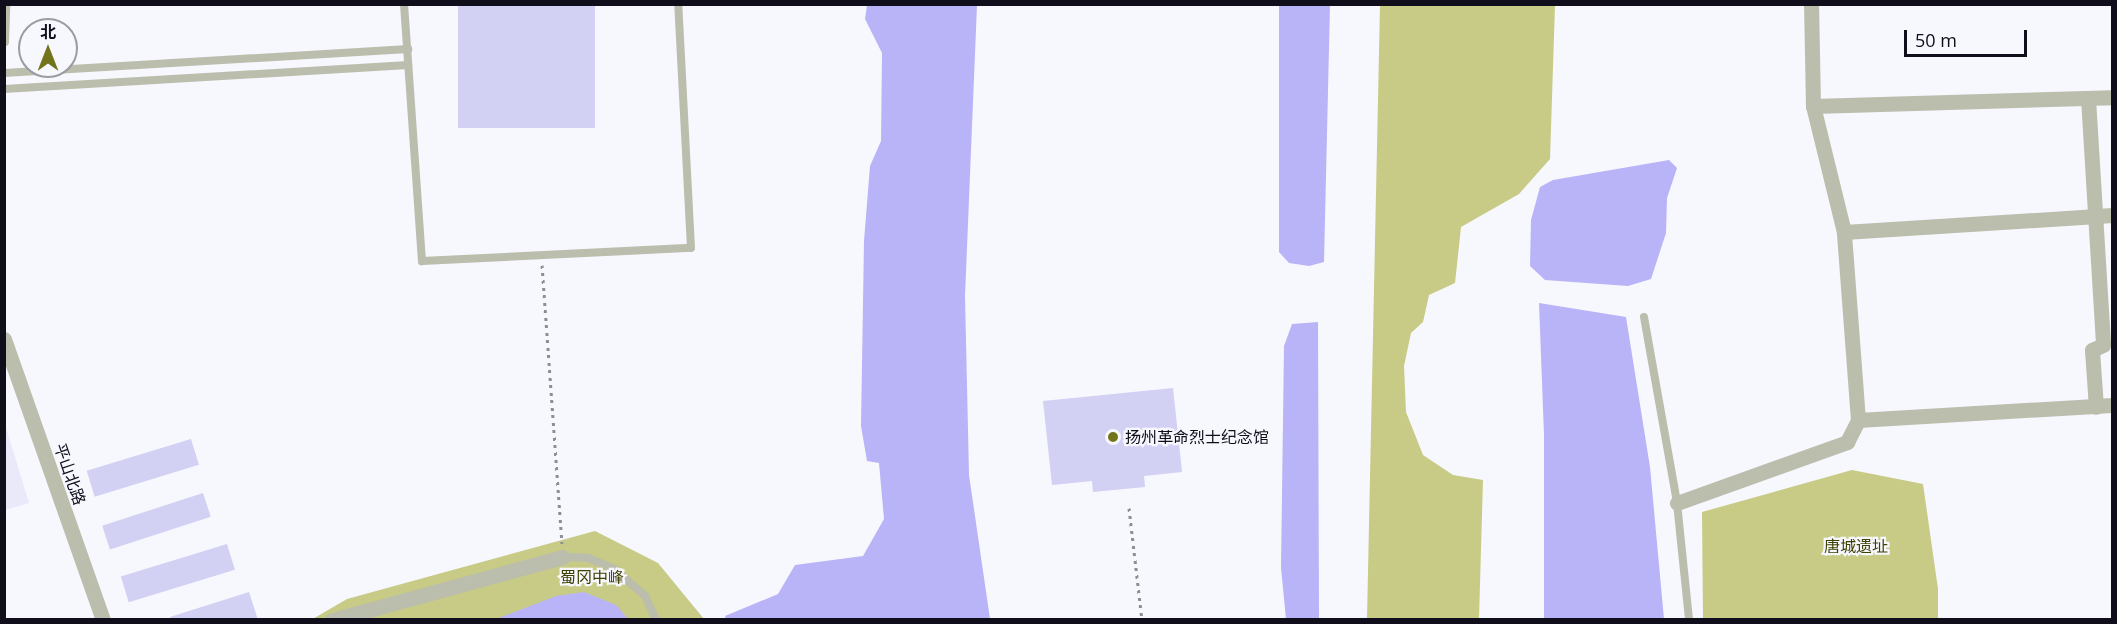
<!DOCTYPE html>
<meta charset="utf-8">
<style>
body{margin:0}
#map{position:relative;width:2117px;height:624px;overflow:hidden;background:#f7f7fe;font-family:"Open Sans","Noto Sans SC",sans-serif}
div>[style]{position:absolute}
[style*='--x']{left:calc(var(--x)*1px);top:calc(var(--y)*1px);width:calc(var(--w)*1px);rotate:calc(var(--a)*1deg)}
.built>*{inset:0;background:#e9e9fa}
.green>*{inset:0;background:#c7cb85}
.water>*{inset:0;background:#b9b3f8}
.building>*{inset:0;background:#d2d0f3;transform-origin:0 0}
.path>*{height:3px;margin-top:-1.5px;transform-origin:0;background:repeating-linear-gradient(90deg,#8d8d96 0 3px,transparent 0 7.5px)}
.service>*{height:8px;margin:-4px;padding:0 4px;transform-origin:4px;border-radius:4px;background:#bbbdad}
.minor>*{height:15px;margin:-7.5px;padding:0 7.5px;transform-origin:7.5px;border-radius:7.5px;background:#bbbdad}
.dots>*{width:16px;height:16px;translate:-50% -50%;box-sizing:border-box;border:3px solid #f7f7fe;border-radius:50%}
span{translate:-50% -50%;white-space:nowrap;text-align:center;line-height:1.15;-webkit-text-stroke:4.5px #f7f7fe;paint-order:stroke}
.poi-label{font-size:16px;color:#0f0e1a}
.left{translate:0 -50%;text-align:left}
.street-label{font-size:16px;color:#0f0e1a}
.park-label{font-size:16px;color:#3f4103}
.frame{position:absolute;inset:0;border:6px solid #0f0e1a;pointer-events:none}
.north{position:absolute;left:18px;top:18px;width:60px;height:60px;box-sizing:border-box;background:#f7f7fe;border:2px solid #9a9aa3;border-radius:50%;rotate:0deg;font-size:16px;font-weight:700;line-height:24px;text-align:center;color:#0f0e1a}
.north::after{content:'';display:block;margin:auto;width:21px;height:27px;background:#73751c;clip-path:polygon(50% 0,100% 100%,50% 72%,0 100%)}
.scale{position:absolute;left:1904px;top:30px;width:123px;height:27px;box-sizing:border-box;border:3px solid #0f0e1a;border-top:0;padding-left:8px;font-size:18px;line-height:21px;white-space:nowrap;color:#0f0e1a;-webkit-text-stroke:4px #f7f7fe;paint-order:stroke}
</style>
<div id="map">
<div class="built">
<div style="clip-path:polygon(4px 421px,29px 503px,5px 510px,4px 510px)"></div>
</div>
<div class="green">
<div style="clip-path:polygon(1380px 5px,1555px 5px,1550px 159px,1519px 194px,1461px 227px,1455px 283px,1429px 295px,1423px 322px,1411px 333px,1404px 366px,1406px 412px,1423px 455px,1453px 475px,1483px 480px,1479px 619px,1367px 619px)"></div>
<div style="clip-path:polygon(1852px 470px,1923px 484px,1938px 589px,1938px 619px,1703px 619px,1702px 512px)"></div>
<div style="clip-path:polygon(595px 531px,658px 563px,704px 619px,311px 620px,347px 599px)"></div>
</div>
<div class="water">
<div style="clip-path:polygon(867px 5px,977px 5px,965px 296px,969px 475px,990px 619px,726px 619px,725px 616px,778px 594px,795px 565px,863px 556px,884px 519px,879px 463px,867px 461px,861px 426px,864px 241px,870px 166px,881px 141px,882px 53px,865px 19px)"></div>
<div style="clip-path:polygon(1279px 5px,1330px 5px,1324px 262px,1309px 266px,1289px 263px,1279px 252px)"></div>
<div style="clip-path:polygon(1669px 160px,1677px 168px,1667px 198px,1666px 233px,1651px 279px,1628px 286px,1545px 280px,1530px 266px,1531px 220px,1540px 187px,1553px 180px)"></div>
<div style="clip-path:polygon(1539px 303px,1626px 317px,1650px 467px,1664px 619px,1544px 619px,1544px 435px)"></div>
<div style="clip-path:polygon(1318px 322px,1319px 619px,1286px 619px,1281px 568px,1284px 346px,1292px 324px)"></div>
<div style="clip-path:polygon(584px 592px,616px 605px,628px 619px,496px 619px,556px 596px)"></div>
</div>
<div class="building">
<div style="left:458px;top:4px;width:137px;height:124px"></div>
<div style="clip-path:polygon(1173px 388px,1182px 472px,1144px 476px,1145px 487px,1093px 492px,1092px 481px,1052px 485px,1043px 401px)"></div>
<div style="left:191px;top:439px;width:27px;height:109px;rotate:73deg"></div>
<div style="left:203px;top:493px;width:25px;height:106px;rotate:72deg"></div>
<div style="left:227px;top:544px;width:27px;height:111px;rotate:73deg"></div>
<div style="clip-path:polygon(249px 592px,258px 620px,171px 620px,170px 617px)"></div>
</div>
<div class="path">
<div style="--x:542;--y:265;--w:279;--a:85.9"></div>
<div style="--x:1129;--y:508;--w:113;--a:83.4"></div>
</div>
<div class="service">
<div style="--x:404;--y:4;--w:258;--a:86"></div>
<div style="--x:422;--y:261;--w:269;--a:-2.8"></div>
<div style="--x:691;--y:248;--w:244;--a:-93"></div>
<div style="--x:5;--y:42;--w:38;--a:-88"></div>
<div style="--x:4;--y:73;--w:405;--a:-3.4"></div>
<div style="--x:4;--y:89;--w:405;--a:-3.4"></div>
<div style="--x:1644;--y:317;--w:189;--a:79.9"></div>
<div style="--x:1677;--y:503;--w:118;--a:84.1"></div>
<div style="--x:563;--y:557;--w:25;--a:2"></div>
<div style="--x:588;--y:558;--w:27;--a:22"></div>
<div style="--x:613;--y:568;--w:43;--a:41.2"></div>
<div style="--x:645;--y:596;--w:26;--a:65"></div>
</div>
<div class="minor">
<div style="--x:2088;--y:98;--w:247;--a:86.5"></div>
<div style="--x:2103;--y:345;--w:12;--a:156"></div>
<div style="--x:2092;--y:350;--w:57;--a:86"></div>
<div style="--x:1813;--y:106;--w:299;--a:-1.7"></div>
<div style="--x:1844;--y:232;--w:269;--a:-3.6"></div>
<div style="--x:4;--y:339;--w:298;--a:70.6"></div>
<div style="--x:1858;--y:420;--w:254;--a:-3.4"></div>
<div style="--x:1677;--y:503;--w:181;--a:-19.7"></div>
<div style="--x:1847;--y:442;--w:25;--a:-63"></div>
<div style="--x:1858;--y:420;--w:189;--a:-94.3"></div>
<div style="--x:1844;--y:232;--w:130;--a:-103.8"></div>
<div style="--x:1813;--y:106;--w:102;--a:-91.1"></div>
<div style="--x:332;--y:620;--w:239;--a:-15.3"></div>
</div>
<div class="dots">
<div style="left:1113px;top:437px;background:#73751c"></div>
</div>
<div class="poi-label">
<span class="left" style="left:1125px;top:437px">扬州革命烈士纪念馆</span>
</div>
<div class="street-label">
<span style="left:70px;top:474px;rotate:71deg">平山北路</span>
</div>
<div class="park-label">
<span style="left:1856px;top:546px">唐城遗址</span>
<span style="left:592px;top:577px">蜀冈中峰</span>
</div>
<div class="frame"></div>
<div class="north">北</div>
<div class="scale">50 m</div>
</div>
